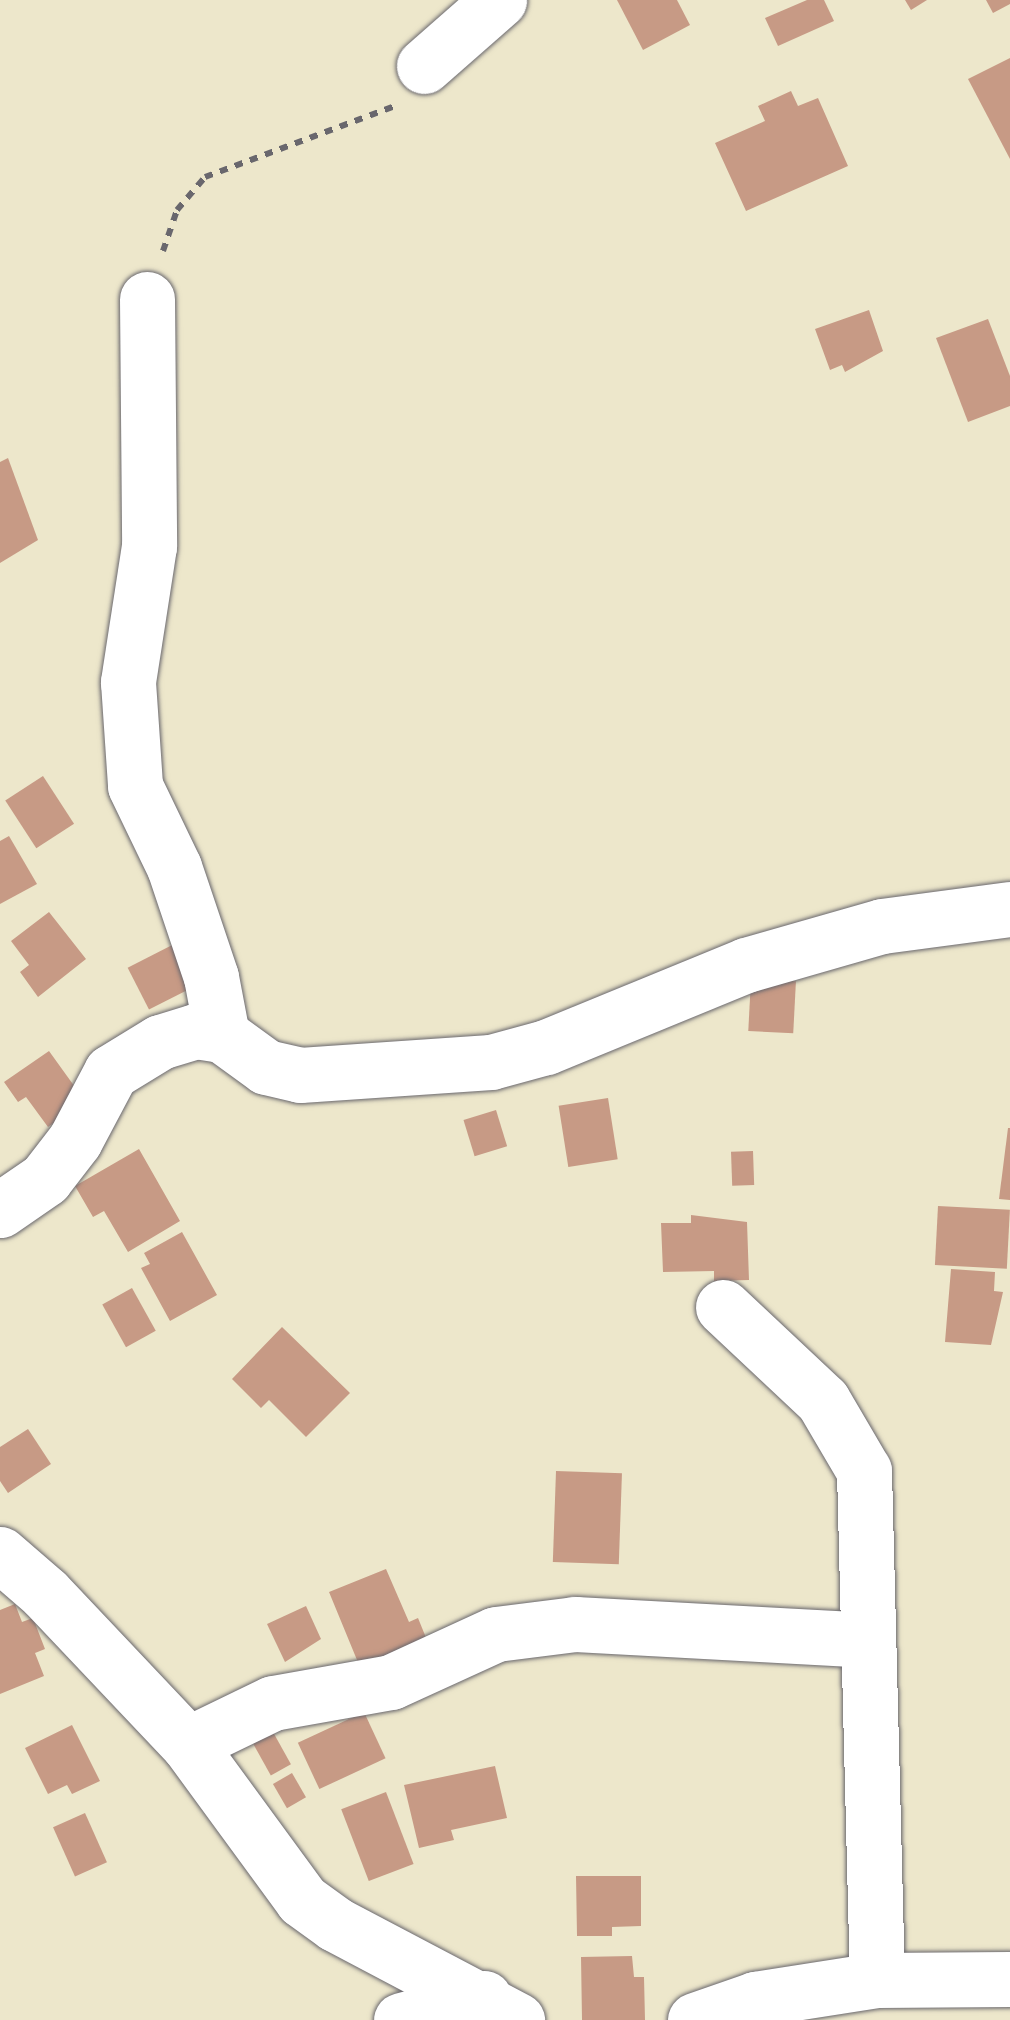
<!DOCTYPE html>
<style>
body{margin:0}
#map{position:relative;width:1010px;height:2020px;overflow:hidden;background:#ede7cb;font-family:"Libre Caslon Text",serif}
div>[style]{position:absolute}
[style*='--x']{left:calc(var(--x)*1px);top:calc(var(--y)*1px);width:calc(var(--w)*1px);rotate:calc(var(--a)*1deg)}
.building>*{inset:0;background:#c79a85;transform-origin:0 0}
.path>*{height:6px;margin-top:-3px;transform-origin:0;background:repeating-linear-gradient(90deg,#69676d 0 8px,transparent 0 16px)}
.roads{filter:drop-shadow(0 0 2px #69676d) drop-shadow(0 0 2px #69676d)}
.minor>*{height:55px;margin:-27.5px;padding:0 27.5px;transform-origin:27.5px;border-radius:27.5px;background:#fff}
span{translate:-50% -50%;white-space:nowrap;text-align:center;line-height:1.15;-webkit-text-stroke:10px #f7f3e8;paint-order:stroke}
</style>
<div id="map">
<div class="building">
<div style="clip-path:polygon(617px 0,677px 0,690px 25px,643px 50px)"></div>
<div style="clip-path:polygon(807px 0,824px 0,834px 21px,778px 46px,765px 18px)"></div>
<div style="clip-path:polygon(905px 0,927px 0,911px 10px)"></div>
<div style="clip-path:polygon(986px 0,1010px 0,1010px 4px,993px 13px)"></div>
<div style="clip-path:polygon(1010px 58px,1010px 159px,968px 79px)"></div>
<div style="clip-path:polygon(791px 91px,798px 106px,818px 98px,848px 166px,746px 211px,715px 143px,765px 121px,758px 106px)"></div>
<div style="clip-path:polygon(869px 310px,883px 351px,845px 372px,842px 365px,830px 370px,815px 329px)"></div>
<div style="clip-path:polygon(988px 319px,1010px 376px,1010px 406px,968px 422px,936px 338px)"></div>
<div style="clip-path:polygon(8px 458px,38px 540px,0 563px,0 462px)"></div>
<div style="left:43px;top:776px;width:57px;height:45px;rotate:57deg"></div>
<div style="clip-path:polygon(9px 836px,37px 884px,0 904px,0 841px)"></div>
<div style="clip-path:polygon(49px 912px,86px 959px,38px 997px,20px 972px,29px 965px,11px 941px)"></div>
<div style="left:182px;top:940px;width:47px;height:61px;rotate:63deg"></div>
<div style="left:751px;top:979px;width:45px;height:52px;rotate:3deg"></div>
<div style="clip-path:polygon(49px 1051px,85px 1101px,48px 1127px,26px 1097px,18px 1102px,4px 1082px)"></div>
<div style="left:608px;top:1098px;width:62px;height:50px;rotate:81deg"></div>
<div style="left:496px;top:1110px;width:38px;height:34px;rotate:73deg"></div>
<div style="clip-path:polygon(1008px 1128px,1010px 1128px,1010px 1200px,999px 1199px)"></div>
<div style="clip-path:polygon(139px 1149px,180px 1221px,128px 1252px,104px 1211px,93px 1217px,75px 1186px)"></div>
<div style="left:753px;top:1151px;width:34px;height:22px;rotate:88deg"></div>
<div style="left:938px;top:1206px;width:72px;height:59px;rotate:3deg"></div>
<div style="clip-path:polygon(691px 1215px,747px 1222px,749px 1280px,714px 1281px,714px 1271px,663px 1272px,661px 1223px,691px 1223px)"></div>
<div style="clip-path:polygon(182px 1232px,217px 1295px,170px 1321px,141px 1268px,150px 1264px,144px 1253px)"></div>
<div style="clip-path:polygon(951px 1269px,995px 1272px,994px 1291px,1003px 1292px,991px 1345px,945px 1342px)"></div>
<div style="left:132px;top:1288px;width:49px;height:34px;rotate:61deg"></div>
<div style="clip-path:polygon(282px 1327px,350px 1393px,306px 1437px,269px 1400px,261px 1408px,232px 1379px)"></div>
<div style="clip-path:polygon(28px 1429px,51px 1464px,8px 1493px,0 1481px,0 1447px)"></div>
<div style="left:556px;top:1471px;width:66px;height:91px;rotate:2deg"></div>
<div style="clip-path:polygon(386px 1569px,409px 1622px,418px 1618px,431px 1650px,364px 1677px,329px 1592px)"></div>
<div style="clip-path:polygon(15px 1604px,22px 1622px,33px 1618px,45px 1649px,35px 1653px,44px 1676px,0 1694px,0 1610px)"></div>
<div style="clip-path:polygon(306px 1606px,321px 1639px,285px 1662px,267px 1624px)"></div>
<div style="left:364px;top:1712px;width:51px;height:73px;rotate:65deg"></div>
<div style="clip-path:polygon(72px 1725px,100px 1781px,72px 1794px,67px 1785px,48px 1794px,25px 1748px)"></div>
<div style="left:273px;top:1732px;width:37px;height:23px;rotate:61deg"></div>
<div style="clip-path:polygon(495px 1766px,507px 1818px,451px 1830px,454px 1840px,419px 1848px,404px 1785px)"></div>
<div style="left:292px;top:1773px;width:28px;height:22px;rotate:60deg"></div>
<div style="left:386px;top:1792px;width:77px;height:48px;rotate:69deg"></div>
<div style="left:85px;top:1813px;width:54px;height:35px;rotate:66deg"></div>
<div style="clip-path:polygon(576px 1876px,641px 1876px,641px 1926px,612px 1927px,612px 1936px,577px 1936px)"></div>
<div style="clip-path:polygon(632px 1956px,634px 1977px,644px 1977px,645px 2020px,582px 2020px,581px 1957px)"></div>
</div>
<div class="path">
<div style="--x:163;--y:251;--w:43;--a:-71.1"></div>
<div style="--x:177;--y:210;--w:43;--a:-49.7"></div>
<div style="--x:205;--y:177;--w:206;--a:-20.5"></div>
</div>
<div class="roads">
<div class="minor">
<div style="--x:424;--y:66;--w:100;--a:-41.3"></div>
<div style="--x:147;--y:299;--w:247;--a:89.5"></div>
<div style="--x:149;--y:546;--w:138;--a:98.8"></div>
<div style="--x:128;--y:682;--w:104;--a:86.1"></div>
<div style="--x:135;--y:786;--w:90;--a:64.3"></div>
<div style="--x:174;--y:867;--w:116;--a:71.4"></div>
<div style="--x:211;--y:977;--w:59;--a:79.3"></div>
<div style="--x:0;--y:1210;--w:55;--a:-34.6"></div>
<div style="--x:45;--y:1179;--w:49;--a:-52.4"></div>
<div style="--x:75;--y:1140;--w:77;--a:-62.1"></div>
<div style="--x:111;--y:1072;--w:57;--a:-31.5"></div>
<div style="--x:160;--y:1042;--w:38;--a:-17"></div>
<div style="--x:196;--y:1031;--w:26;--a:9"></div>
<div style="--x:222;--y:1035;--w:54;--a:36"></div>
<div style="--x:266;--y:1067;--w:35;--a:13"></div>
<div style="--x:300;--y:1075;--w:191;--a:-3.9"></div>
<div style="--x:491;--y:1062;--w:57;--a:-15.3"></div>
<div style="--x:546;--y:1047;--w:216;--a:-22.3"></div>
<div style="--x:746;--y:965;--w:141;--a:-16"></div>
<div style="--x:882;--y:926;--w:129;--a:-7.6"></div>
<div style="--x:723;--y:1307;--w:137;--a:43.2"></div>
<div style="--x:823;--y:1401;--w:81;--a:59.6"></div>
<div style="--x:864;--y:1471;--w:509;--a:88.54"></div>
<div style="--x:0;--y:1554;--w:60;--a:40.9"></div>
<div style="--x:45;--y:1593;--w:208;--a:46.6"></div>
<div style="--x:188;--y:1744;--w:193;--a:53.8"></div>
<div style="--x:302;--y:1900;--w:41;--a:36"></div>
<div style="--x:335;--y:1924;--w:206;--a:27.8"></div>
<div style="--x:188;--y:1744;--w:94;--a:-25.8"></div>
<div style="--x:273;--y:1703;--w:120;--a:-10.1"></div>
<div style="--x:391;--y:1682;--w:115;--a:-24.6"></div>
<div style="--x:496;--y:1634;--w:80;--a:-7.2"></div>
<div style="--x:575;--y:1624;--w:292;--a:3.1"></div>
<div style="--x:401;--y:2020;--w:86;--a:-14.8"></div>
<div style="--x:695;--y:2020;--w:64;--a:-19.3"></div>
<div style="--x:755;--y:1999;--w:123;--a:-8.9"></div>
<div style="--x:877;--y:1980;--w:133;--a:-0.4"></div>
</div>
</div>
</div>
